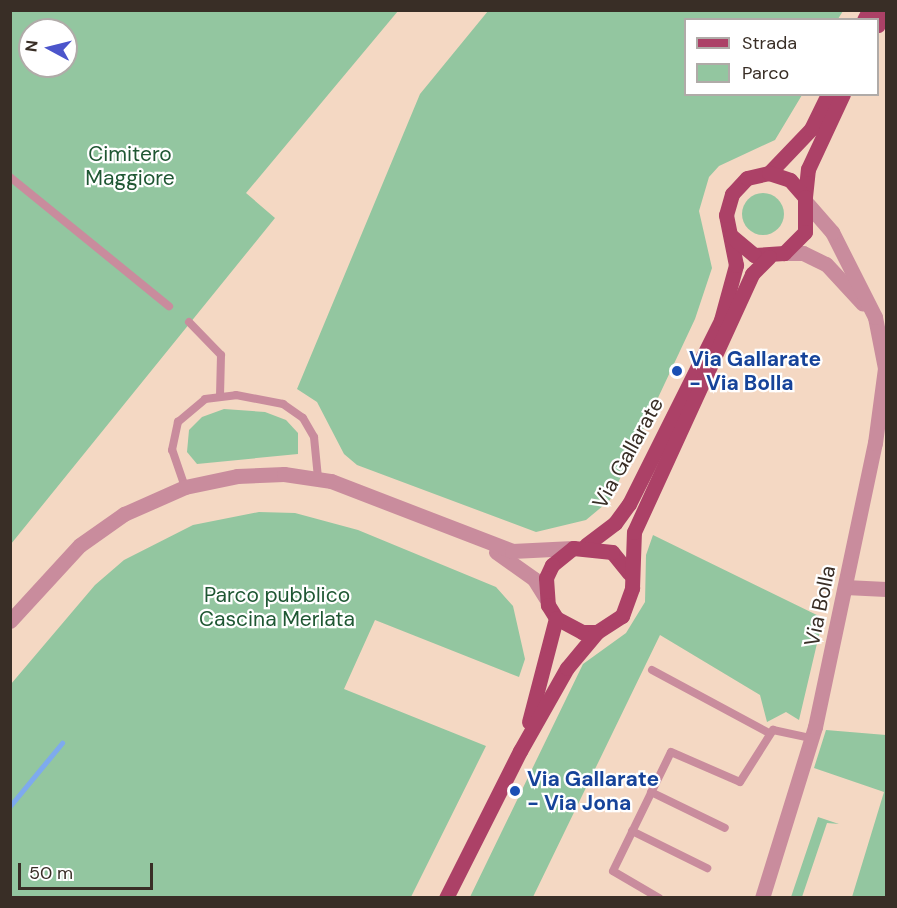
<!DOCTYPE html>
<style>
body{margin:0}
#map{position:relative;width:897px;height:908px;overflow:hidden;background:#f4d8c3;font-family:"DM Sans",sans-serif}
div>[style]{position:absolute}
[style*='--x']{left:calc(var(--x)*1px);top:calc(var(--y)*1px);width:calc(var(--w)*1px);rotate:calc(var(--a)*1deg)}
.green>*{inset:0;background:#93c6a0}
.round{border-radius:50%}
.stream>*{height:5px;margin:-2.5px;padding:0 2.5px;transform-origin:2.5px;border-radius:2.5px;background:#7eaaee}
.service>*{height:8px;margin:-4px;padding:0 4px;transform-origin:4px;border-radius:4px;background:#c98c9d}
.minor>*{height:15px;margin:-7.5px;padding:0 7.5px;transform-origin:7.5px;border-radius:7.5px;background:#c98c9d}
.tertiary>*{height:15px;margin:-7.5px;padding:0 7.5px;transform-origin:7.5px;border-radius:7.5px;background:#c98c9d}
.primary>*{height:15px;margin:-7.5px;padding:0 7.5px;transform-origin:7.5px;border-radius:7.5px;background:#ac4167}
.dots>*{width:16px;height:16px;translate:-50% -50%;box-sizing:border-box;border:3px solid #fff;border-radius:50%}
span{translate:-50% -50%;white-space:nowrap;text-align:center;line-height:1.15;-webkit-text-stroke:4.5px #fff;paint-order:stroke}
.park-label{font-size:21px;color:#1f5733}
.transit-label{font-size:21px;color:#164399;font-weight:700}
.left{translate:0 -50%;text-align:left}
.street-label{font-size:21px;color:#392e26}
.frame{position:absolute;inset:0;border:12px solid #392e26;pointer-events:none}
.legend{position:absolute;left:684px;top:18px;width:195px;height:78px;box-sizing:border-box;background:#fff;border:2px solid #b0aba8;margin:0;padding:8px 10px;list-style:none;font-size:18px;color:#392e26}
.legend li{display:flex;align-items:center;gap:12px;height:30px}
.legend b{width:30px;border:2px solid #b0aba8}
.north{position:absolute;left:18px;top:18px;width:60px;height:60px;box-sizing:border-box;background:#fff;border:2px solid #b0aba8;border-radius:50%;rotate:277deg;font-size:16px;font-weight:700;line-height:24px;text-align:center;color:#392e26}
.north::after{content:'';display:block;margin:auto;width:21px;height:27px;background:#4c55cb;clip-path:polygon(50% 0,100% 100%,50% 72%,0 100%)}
.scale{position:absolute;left:18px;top:863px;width:135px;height:27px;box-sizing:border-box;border:3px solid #392e26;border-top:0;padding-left:8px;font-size:18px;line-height:21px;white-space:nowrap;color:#392e26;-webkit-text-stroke:4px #fff;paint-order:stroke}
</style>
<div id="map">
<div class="green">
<div style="clip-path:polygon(evenodd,10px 11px,398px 11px,246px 193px,275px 218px,11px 544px,10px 11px,30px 30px,66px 30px,66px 66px,30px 66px,30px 30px)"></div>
<div style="clip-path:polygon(488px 11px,843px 11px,838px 19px,686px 20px,686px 94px,802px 95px,775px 140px,719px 166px,709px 177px,699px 211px,712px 268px,695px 319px,610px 500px,586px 520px,536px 532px,357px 465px,344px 454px,317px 402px,297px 389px,420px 94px)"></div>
<div class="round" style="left:742px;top:193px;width:42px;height:42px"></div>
<div style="clip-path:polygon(224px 409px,265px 412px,286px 420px,298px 433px,298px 454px,197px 464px,187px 452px,189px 430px,202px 417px)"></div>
<div style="clip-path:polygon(259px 512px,295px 513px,358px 530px,496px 587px,513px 606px,525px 659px,519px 677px,375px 620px,344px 689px,486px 746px,411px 897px,11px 897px,11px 684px,95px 585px,124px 560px,193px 525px)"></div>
<div style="clip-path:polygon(653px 535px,823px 618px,799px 720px,786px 712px,767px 722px,760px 695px,660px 635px,533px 897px,470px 897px,583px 664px,626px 633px,645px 602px,646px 555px)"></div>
<div style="clip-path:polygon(826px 730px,886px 735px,886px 897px,852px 897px,884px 792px,814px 768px)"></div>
<div style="clip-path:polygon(818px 817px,839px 824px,827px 823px,802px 897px,791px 897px)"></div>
</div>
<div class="stream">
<div style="--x:10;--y:806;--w:82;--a:-50.5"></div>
</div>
<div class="service">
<div style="--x:10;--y:177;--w:205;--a:39.1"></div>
<div style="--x:189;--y:322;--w:46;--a:45.9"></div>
<div style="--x:221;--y:355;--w:41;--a:91.4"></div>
<div style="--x:185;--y:487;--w:39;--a:-109"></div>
<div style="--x:172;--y:450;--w:29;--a:-78"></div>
<div style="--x:178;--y:422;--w:35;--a:-40"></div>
<div style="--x:205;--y:399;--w:31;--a:-7"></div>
<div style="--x:236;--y:395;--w:48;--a:10.8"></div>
<div style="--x:283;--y:404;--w:24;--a:35"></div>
<div style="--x:303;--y:418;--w:22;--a:60"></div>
<div style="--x:314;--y:437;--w:41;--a:84.4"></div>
<div style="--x:652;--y:670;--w:133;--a:28.3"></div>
<div style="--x:651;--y:792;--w:82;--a:25.9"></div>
<div style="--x:632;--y:831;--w:84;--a:26.3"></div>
<div style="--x:659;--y:898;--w:53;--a:-149.6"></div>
<div style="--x:613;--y:871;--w:132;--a:-64"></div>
<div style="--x:671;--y:752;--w:75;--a:23.5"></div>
<div style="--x:740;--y:782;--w:62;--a:-57.6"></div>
<div style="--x:773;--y:730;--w:40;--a:12"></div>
</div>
<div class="minor">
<div style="--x:784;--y:253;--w:19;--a:0"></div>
<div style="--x:803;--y:253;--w:25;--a:26"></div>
<div style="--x:826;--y:264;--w:54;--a:47.2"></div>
<div style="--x:845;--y:587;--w:41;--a:2.8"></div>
<div style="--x:762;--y:898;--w:179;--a:-72.8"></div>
<div style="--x:815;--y:727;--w:290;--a:-78.1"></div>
<div style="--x:875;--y:443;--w:76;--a:-82.4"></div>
<div style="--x:885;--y:368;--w:52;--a:-101.1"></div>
<div style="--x:875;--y:317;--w:95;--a:-116.8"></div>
<div style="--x:832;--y:232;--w:37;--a:-131"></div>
</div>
<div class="tertiary">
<div style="--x:496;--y:552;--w:47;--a:35.4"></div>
<div style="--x:534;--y:579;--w:22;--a:58"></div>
<div style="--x:10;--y:621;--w:103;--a:-47.4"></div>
<div style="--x:80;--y:545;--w:54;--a:-35.2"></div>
<div style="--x:124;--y:514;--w:67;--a:-23.9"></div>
<div style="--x:185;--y:487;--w:53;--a:-11.9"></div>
<div style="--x:237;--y:476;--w:47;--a:-2.4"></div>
<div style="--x:284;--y:474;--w:48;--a:8.5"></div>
<div style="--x:331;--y:481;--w:194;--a:21.1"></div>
<div style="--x:512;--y:551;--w:61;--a:-2.8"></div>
</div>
<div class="primary">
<div style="--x:864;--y:20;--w:11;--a:-63"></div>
<div style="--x:878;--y:25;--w:16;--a:-68"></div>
<div style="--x:769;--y:173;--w:61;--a:-46.3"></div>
<div style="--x:811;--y:129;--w:39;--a:-64"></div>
<div style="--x:805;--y:197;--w:28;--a:-84"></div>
<div style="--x:808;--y:169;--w:83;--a:-65"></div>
<div style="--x:586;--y:545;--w:36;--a:-37"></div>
<div style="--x:615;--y:523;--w:24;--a:-54"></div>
<div style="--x:629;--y:504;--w:206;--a:-63.4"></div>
<div style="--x:721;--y:320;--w:57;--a:-74.7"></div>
<div style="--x:736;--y:265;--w:51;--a:-101.3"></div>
<div style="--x:726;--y:215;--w:22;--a:-74"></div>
<div style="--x:732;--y:194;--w:22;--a:-47"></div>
<div style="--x:747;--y:178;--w:23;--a:-13"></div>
<div style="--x:769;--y:173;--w:22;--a:18"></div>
<div style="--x:790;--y:180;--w:23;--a:49"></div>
<div style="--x:805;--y:197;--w:35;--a:90"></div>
<div style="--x:805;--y:232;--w:30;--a:135"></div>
<div style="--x:784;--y:253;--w:30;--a:176"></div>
<div style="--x:754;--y:255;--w:30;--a:-140"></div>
<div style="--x:629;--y:573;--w:27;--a:-129"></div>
<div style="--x:612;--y:552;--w:39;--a:-174"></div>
<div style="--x:573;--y:548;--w:27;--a:141"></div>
<div style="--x:552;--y:565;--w:14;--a:115"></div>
<div style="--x:546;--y:578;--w:27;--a:86"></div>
<div style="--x:548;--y:605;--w:15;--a:58"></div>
<div style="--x:556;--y:618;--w:30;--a:28"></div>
<div style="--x:582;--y:632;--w:15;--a:0"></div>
<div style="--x:597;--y:632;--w:30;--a:-33"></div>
<div style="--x:622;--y:616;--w:30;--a:-70"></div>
<div style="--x:632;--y:588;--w:56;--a:-88"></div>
<div style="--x:634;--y:532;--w:284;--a:-65.4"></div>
<div style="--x:752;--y:274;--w:24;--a:-45"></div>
<div style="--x:529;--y:722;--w:107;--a:-75.4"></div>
<div style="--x:446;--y:898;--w:165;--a:-63.3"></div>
<div style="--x:520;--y:751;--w:95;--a:-60.5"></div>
<div style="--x:567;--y:668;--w:47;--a:-50.2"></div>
</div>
<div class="dots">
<div style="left:677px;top:371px;background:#1a4fb4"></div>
<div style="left:515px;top:791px;background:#1a4fb4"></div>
</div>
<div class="park-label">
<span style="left:130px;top:166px">Cimitero<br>Maggiore</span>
<span style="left:277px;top:607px">Parco pubblico<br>Cascina Merlata</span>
</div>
<div class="transit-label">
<span class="left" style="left:689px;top:371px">Via Gallarate<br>- Via Bolla</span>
<span class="left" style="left:527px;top:791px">Via Gallarate<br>- Via Jona</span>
</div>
<div class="street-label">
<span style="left:628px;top:453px;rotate:-61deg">Via Gallarate</span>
<span style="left:820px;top:606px;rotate:-78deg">Via Bolla</span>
</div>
<div class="frame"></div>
<ul class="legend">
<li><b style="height:8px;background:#ac4167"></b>Strada</li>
<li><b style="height:16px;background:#93c6a0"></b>Parco</li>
</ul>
<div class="north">N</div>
<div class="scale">50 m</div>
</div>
